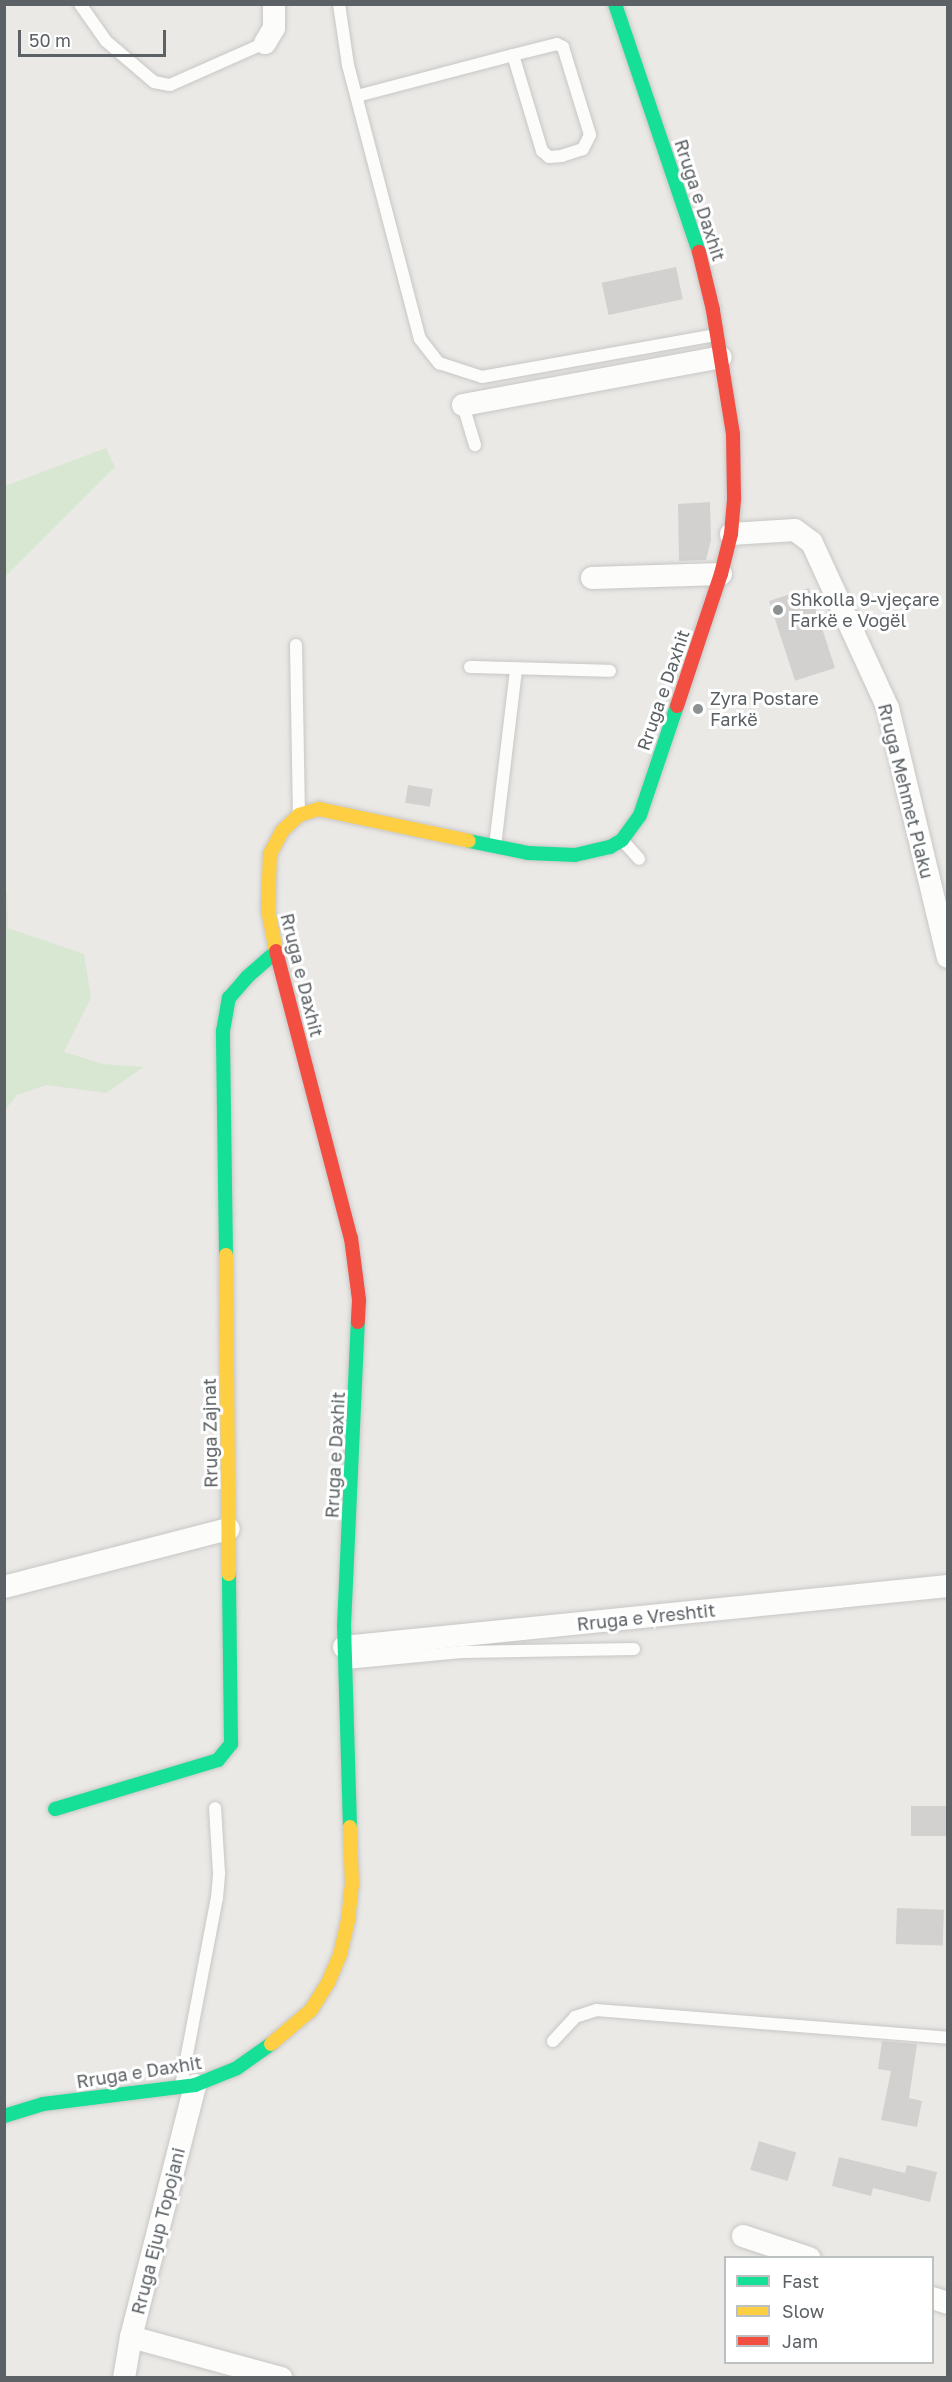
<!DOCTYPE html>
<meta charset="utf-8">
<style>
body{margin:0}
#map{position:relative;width:952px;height:2382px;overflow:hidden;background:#ebe9e6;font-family:"Golos Text",sans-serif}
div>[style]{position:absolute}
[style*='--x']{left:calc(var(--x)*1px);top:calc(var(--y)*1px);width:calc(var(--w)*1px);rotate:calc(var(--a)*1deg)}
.green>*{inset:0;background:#d7e7d1}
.building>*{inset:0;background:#d3d1d0;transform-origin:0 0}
.roads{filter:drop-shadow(0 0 2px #c7c7c7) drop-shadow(0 0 2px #c7c7c7)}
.lane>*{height:12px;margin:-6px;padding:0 6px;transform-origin:6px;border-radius:6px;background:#fcfcfb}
.street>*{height:22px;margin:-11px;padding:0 11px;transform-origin:11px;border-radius:11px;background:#fcfcfb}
.fast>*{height:14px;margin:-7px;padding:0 7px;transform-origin:7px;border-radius:7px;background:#16e098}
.slow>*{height:14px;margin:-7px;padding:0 7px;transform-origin:7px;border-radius:7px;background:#ffcf43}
.jam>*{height:14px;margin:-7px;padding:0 7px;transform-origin:7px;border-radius:7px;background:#f24e42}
.dots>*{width:16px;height:16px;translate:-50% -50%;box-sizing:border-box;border:3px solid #fff;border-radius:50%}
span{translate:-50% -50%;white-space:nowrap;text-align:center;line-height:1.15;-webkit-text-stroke:6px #fff;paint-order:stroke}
.street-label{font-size:18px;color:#5b6164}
.poi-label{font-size:18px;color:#5b6164}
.left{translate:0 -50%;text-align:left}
.frame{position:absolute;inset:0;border:6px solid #5b6164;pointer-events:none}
.legend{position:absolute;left:724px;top:2256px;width:210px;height:108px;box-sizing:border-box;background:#fff;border:2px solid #bdc0c1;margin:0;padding:8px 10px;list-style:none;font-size:18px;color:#5b6164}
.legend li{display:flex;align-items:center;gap:12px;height:30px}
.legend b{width:30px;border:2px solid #bdc0c1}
.scale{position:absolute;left:18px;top:30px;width:148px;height:27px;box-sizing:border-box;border:3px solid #5b6164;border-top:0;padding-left:8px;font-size:18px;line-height:21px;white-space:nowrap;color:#5b6164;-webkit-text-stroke:4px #fff;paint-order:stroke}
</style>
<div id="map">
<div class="green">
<div style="clip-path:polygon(106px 448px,115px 467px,5px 577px,5px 486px)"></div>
<div style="clip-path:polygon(5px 891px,7px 891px,8px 928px,84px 954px,91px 998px,64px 1052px,103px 1064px,144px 1067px,106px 1093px,47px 1085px,17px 1095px,5px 1110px)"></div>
</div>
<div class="building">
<div style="left:676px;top:267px;width:33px;height:76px;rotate:78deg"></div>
<div style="clip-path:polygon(710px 502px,711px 540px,706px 560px,679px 561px,678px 504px)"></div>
<div style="left:809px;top:588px;width:84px;height:42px;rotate:72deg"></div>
<div style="left:408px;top:785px;width:25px;height:18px;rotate:9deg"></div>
<div style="left:948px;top:1806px;width:30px;height:37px;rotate:90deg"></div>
<div style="left:897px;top:1908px;width:47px;height:36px;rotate:2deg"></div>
<div style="clip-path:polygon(882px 2041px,917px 2044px,909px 2098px,922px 2101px,917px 2127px,881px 2120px,891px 2071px,878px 2069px)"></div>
<div style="left:759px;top:2141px;width:39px;height:30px;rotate:17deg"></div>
<div style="clip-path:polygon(839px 2157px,905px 2173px,907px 2165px,937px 2172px,930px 2202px,873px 2188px,871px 2196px,832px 2186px)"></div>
</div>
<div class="roads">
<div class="lane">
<div style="--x:80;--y:4;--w:45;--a:54.9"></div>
<div style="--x:106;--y:41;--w:63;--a:40.5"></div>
<div style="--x:154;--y:82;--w:16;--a:11"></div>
<div style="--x:170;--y:85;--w:104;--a:-23.9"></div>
<div style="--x:339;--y:4;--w:62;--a:81.6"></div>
<div style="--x:348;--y:65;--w:283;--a:75.3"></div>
<div style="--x:420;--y:339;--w:31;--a:52"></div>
<div style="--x:439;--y:363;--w:45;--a:18"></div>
<div style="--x:482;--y:377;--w:238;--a:-10.2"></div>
<div style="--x:357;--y:96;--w:161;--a:-14.7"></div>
<div style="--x:513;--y:55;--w:45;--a:-14"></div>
<div style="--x:557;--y:44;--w:7;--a:27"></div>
<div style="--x:563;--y:47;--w:92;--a:72.9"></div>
<div style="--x:590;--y:135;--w:16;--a:117"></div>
<div style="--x:583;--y:149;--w:22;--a:162"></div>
<div style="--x:562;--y:156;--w:13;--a:176"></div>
<div style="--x:549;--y:157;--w:9;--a:-139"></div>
<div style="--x:542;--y:151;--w:100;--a:-106.8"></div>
<div style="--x:463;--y:405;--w:42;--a:73.3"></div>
<div style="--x:296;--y:645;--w:169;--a:89"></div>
<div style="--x:470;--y:667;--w:140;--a:1.6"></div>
<div style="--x:623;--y:841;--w:24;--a:48"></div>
<div style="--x:495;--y:846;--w:178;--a:-83.2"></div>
<div style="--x:346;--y:1663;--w:118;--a:-5.4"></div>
<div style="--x:463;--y:1652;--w:171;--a:-1"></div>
<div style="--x:553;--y:2041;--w:33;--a:-47"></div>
<div style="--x:575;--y:2017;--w:22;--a:-18"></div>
<div style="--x:596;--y:2010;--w:353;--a:4.5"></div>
<div style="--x:181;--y:2086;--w:191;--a:-79.2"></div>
<div style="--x:217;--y:1898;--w:25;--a:-85"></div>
<div style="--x:219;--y:1873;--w:65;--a:-93.5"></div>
</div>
<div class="street">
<div style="--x:265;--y:43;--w:17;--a:-59"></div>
<div style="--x:274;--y:28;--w:24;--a:-90"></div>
<div style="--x:463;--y:405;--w:262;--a:-10.5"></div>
<div style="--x:731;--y:534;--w:64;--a:-3.6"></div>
<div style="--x:795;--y:530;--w:21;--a:37"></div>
<div style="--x:812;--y:543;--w:182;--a:65.3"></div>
<div style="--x:888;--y:708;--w:256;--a:76.5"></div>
<div style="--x:592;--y:578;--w:129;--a:-1.8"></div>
<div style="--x:4;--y:1587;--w:232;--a:-14.5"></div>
<div style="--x:344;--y:1647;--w:607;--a:-5.77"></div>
<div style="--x:743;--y:2236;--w:70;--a:18.4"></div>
<div style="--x:932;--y:2298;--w:17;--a:17"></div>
<div style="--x:131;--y:2337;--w:156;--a:15.3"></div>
<div style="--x:124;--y:2378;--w:42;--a:-80.3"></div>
<div style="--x:131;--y:2337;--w:260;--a:-75.7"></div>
</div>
<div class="fast">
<div style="--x:615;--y:4;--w:262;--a:71.3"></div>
<div style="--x:469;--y:841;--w:60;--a:11.5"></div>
<div style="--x:528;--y:853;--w:47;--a:2.4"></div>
<div style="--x:575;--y:855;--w:36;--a:-13"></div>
<div style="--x:610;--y:847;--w:14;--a:-30"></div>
<div style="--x:622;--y:840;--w:31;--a:-54"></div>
<div style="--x:640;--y:815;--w:115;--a:-71.3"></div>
<div style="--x:226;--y:1255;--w:224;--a:-90.8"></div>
<div style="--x:223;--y:1031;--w:34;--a:-80"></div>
<div style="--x:229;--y:998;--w:28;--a:-49"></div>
<div style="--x:247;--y:977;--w:38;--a:-41"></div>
<div style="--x:55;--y:1809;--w:170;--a:-16.7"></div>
<div style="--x:218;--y:1760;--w:21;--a:-51"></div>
<div style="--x:231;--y:1744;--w:170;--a:-90.7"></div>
<div style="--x:350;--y:1827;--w:201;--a:-91.7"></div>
<div style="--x:344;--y:1626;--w:304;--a:-87.4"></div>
<div style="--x:4;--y:2116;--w:41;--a:-17.1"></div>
<div style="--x:43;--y:2104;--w:153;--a:-7.1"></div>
<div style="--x:195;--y:2085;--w:45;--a:-22"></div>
<div style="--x:237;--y:2068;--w:42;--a:-35.2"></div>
</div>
<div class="slow">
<div style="--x:276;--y:951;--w:42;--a:-101"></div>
<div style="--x:268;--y:910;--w:56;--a:-88"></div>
<div style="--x:270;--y:854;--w:26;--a:-62"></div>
<div style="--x:282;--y:831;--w:23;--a:-43"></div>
<div style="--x:299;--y:815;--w:21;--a:-17"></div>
<div style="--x:319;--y:809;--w:153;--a:12"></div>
<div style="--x:226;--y:1255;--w:319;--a:89.5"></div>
<div style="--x:271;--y:2044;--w:52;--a:-40.4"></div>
<div style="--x:311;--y:2010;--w:32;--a:-58"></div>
<div style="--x:328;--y:1983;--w:30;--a:-67"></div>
<div style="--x:340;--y:1955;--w:35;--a:-77"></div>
<div style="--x:348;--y:1921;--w:36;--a:-84"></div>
<div style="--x:352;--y:1885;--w:58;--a:-92"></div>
</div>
<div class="jam">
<div style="--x:677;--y:706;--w:139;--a:-71.6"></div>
<div style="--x:721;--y:574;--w:41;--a:-76"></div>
<div style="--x:731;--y:534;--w:37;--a:-85"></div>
<div style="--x:734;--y:497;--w:63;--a:-90.9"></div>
<div style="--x:733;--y:434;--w:126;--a:-99.2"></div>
<div style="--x:713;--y:310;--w:60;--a:-103.6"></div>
<div style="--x:276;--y:951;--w:297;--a:75.4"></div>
<div style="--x:351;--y:1238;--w:63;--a:82.6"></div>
<div style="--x:359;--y:1300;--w:22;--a:93"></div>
</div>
</div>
<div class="dots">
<div style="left:778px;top:610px;background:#8d9192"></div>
<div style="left:698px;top:709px;background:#8d9192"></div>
</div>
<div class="street-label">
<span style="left:700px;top:200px;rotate:72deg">Rruga e Daxhit</span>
<span style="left:663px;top:690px;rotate:-71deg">Rruga e Daxhit</span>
<span style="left:906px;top:791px;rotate:76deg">Rruga Mehmet Plaku</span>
<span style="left:302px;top:975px;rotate:76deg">Rruga e Daxhit</span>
<span style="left:210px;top:1433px;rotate:-91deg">Rruga Zajnat</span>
<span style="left:335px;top:1455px;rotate:-87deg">Rruga e Daxhit</span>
<span style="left:646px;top:1617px;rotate:-6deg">Rruga e Vreshtit</span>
<span style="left:139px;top:2072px;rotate:-9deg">Rruga e Daxhit</span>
<span style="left:158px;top:2231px;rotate:-76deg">Rruga Ejup Topojani</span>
</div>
<div class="poi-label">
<span class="left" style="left:790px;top:610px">Shkolla 9-vjeçare<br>Farkë e Vogël</span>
<span class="left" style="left:710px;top:709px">Zyra Postare<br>Farkë</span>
</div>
<div class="frame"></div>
<ul class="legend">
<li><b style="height:8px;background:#16e098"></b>Fast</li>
<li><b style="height:8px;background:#ffcf43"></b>Slow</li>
<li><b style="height:8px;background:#f24e42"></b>Jam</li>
</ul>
<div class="scale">50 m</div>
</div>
